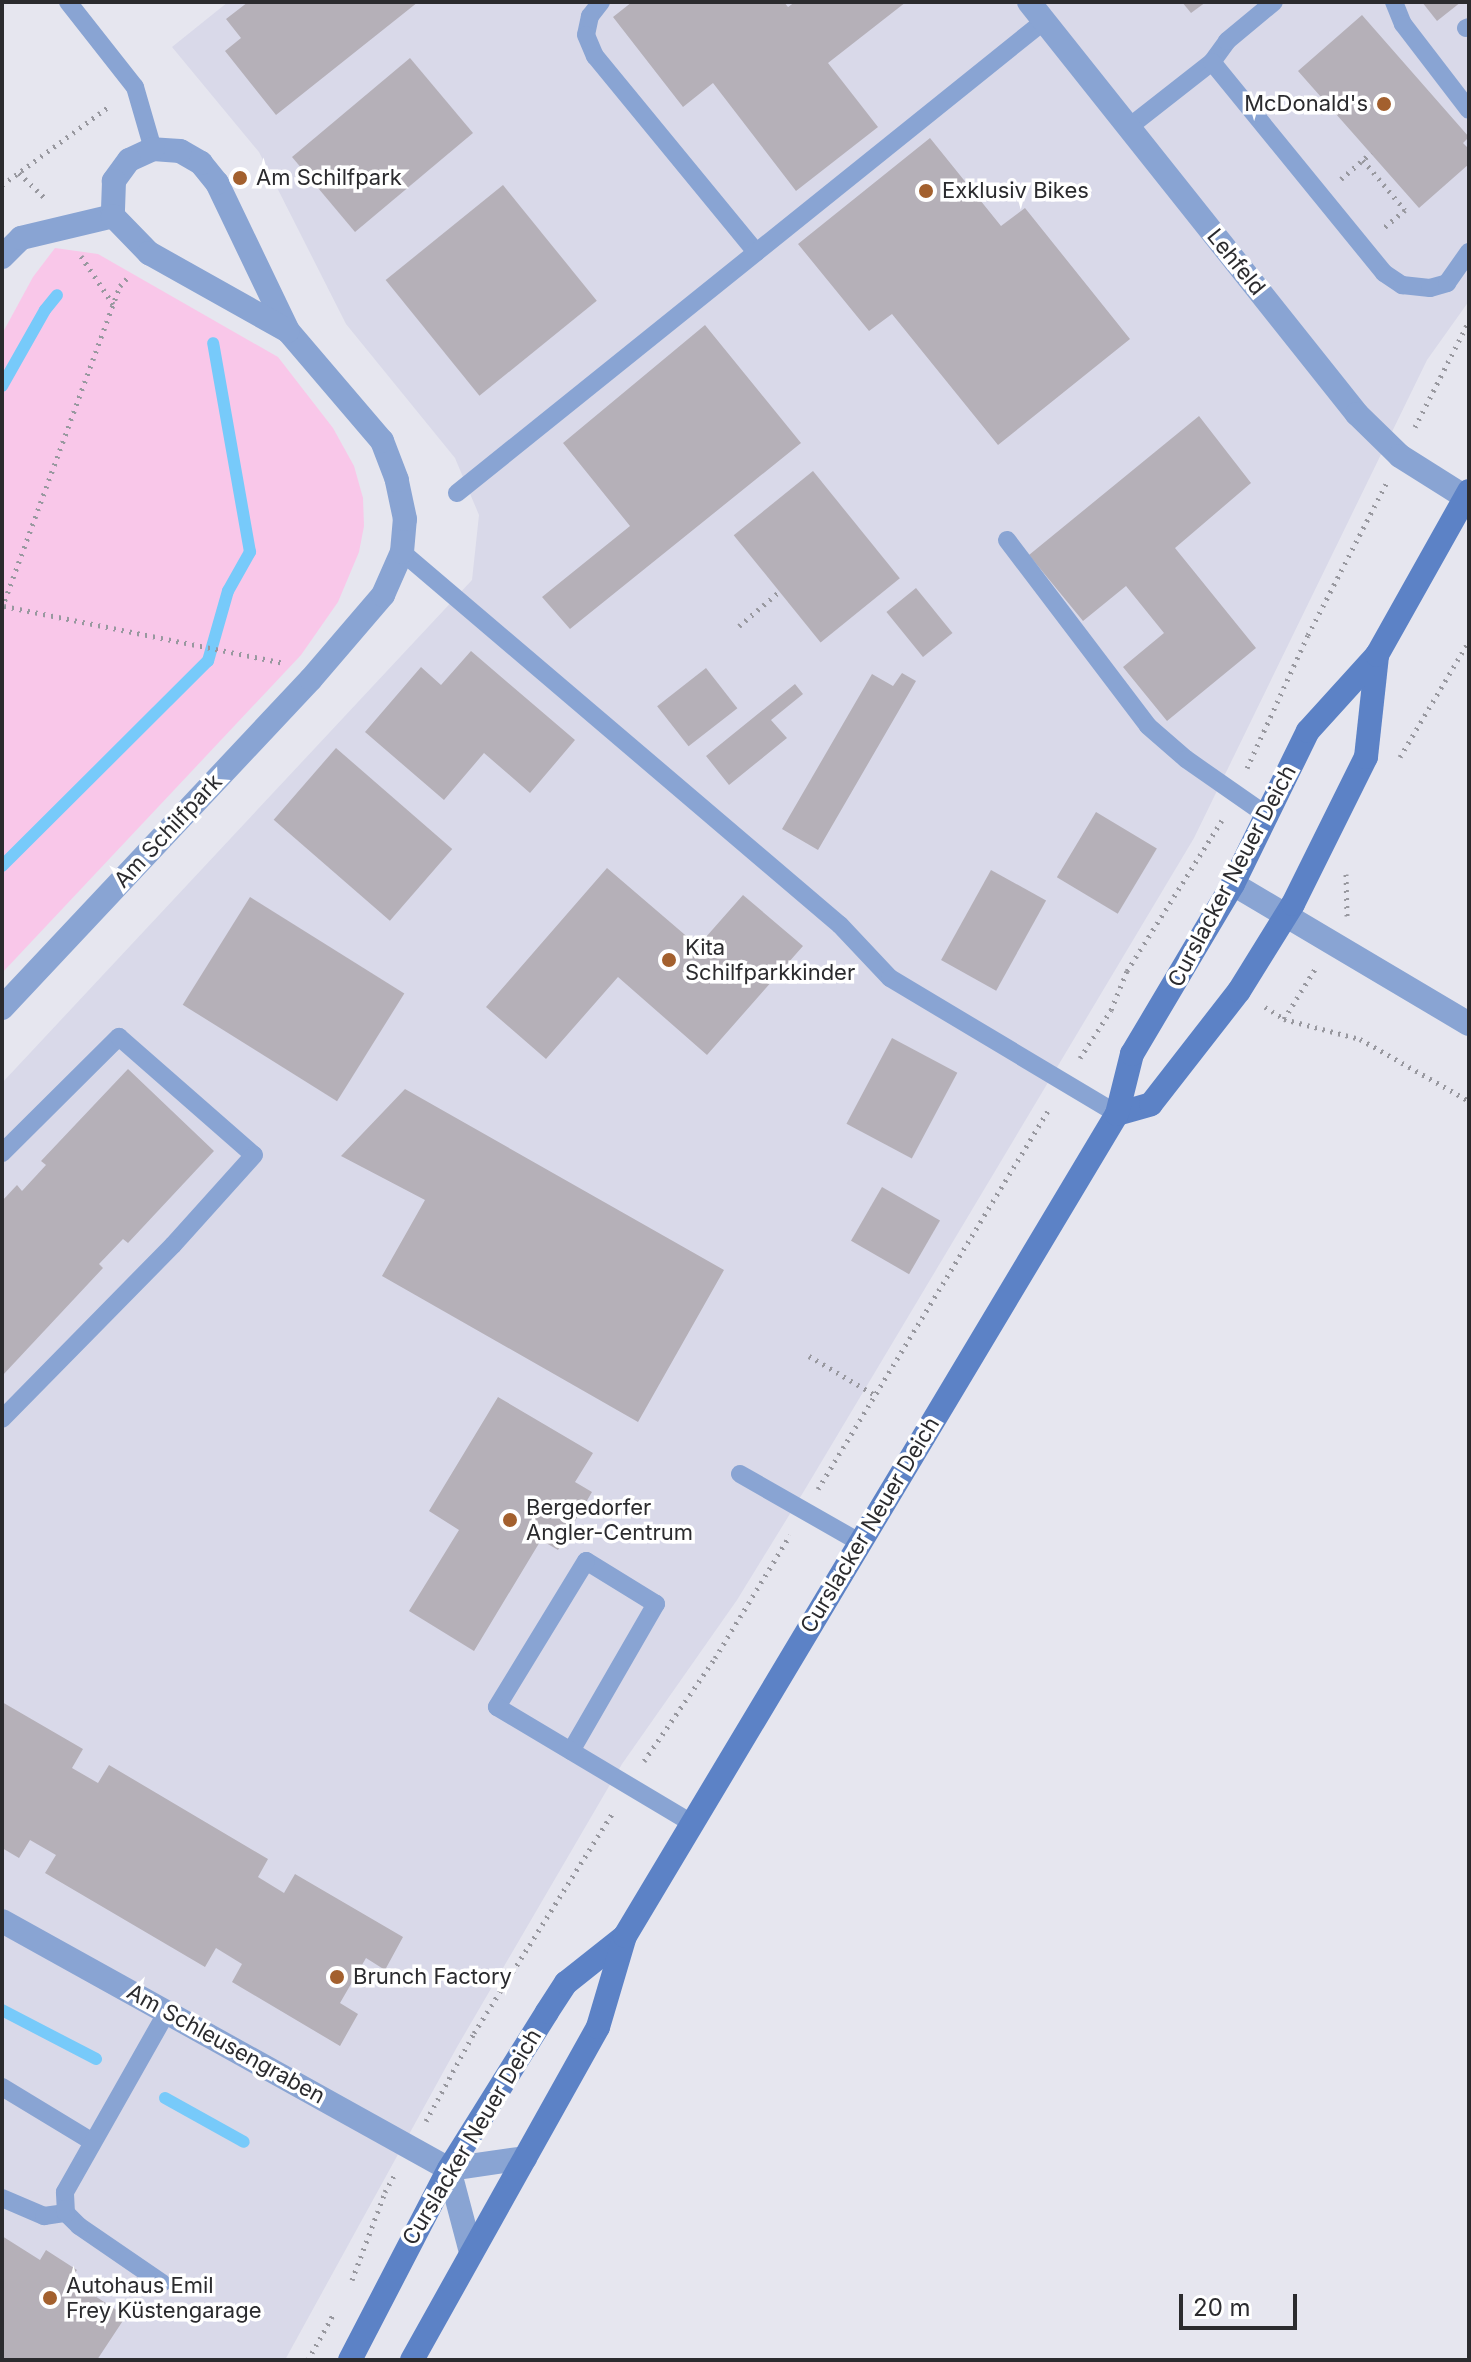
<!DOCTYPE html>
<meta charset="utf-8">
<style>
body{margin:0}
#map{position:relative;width:1471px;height:2362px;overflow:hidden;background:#e6e6ef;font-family:Inter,sans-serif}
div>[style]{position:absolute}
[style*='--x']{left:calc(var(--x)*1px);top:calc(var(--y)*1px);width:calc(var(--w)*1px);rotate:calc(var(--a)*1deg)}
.built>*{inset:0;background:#d9d9e9}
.green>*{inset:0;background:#f9c7e9}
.stream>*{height:12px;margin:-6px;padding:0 6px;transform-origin:6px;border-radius:6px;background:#77cafa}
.building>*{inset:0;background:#b5b0b8;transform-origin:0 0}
.path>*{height:5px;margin-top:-2.5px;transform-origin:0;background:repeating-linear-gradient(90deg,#98989f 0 2px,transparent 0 8px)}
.lane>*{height:18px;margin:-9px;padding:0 9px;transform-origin:9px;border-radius:9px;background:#89a4d3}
.street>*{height:24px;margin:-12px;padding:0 12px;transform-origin:12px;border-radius:12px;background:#89a4d3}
.secondary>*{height:24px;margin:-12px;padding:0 12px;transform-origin:12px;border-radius:12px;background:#5c82c6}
.dots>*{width:22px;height:22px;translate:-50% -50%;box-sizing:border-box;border:4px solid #fff;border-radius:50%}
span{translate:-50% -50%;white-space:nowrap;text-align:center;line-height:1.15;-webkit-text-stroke:7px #fff;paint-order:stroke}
.poi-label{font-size:22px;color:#2b2b2e}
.right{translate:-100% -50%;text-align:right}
.left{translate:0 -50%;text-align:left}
.street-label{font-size:22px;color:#2b2b2e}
.frame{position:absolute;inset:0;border:4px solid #2b2b2e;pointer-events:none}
.scale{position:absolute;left:1179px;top:2294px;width:118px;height:36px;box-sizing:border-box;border:4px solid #2b2b2e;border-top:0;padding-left:10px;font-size:24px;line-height:28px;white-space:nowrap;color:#2b2b2e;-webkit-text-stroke:6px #fff;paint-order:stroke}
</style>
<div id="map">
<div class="built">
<div style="clip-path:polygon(228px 2px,1469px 2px,1469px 301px,1427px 360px,1194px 838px,804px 1491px,737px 1600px,622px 1764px,457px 2047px,285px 2360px,2px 2360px,2px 1083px,472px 580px,479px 515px,455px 458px,346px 324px,259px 152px,172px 47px)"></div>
</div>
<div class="green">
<div style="clip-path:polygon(55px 248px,98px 254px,278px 357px,333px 428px,354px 466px,363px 498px,364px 526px,359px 552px,338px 602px,301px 655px,2px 973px,2px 334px,33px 277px)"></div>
</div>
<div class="stream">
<div style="--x:2;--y:386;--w:87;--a:-60.5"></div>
<div style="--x:45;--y:310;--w:19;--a:-51"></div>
<div style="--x:2;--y:866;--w:291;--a:-44.9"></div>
<div style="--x:208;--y:661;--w:73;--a:-74.1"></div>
<div style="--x:228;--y:591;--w:45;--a:-60.6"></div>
<div style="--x:250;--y:552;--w:212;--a:-100"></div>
<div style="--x:2;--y:2010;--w:106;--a:27.5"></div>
<div style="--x:165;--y:2098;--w:90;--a:29.1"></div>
</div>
<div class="building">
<div style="clip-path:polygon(248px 2px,418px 2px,276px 115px,225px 51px,241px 38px,226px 19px)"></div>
<div style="clip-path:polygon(632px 2px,784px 2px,788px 7px,795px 2px,906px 2px,828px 63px,878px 127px,796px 191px,713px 83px,683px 107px,613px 17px)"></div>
<div style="clip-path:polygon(1182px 2px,1206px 2px,1191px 13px)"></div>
<div style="clip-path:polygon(1422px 2px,1461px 2px,1437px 21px)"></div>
<div style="clip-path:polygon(1362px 15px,1469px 137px,1463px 143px,1469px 149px,1469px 164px,1419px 208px,1298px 71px)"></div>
<div style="left:410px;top:58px;width:98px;height:154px;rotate:50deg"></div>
<div style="clip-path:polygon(930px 138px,1001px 226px,1025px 208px,1130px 339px,998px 445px,892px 314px,869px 331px,798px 244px)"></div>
<div style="left:503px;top:185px;width:149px;height:151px;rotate:51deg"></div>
<div style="clip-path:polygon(705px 325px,801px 443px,570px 629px,542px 597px,630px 526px,563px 443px)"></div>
<div style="clip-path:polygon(1199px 416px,1251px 483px,1175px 548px,1256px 648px,1167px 721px,1123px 667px,1164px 633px,1126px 586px,1083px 621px,1029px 555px)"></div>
<div style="left:813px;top:471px;width:138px;height:102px;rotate:51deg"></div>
<div style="left:916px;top:588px;width:58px;height:38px;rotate:51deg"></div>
<div style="clip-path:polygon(471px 651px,575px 740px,530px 793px,484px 753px,444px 800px,365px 732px,421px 667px,441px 685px)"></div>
<div style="left:706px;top:668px;width:51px;height:62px;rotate:52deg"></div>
<div style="clip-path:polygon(902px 673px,916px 681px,818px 850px,782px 829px,872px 674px,893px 686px)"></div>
<div style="clip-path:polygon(795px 684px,803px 694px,771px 720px,787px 738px,729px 785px,706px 756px)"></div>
<div style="left:336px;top:748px;width:154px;height:95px;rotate:41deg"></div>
<div style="left:1096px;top:812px;width:71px;height:76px;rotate:31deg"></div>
<div style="clip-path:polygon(607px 868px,698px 946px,743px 895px,803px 946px,707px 1055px,618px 977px,546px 1059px,486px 1007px)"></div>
<div style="left:991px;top:870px;width:63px;height:103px;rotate:29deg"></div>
<div style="left:250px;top:897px;width:182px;height:127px;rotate:32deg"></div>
<div style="left:892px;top:1038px;width:74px;height:97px;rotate:28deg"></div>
<div style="clip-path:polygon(128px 1069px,214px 1151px,128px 1243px,123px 1239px,99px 1264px,103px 1268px,2px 1376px,2px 1201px,17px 1185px,22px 1191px,46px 1165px,41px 1161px)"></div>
<div style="clip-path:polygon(405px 1089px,724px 1270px,638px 1422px,382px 1276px,425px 1200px,341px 1156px)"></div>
<div style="left:882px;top:1187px;width:67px;height:62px;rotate:30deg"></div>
<div style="clip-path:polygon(498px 1397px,593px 1453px,575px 1482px,592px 1492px,558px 1550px,541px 1540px,474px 1651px,409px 1611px,459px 1530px,429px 1511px)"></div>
<div style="clip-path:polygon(2px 1702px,83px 1749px,72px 1768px,98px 1783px,109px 1765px,268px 1859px,258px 1877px,284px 1893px,295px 1874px,403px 1937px,385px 1970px,366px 1958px,340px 2003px,358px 2014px,340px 2046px,232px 1982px,242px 1964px,216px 1948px,205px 1967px,45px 1873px,56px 1855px,30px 1840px,19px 1858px,2px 1848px)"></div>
<div style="clip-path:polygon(2px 2236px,40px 2260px,46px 2250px,77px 2270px,70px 2280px,126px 2316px,97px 2360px,2px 2360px)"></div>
</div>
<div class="path">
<div style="--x:1363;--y:160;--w:65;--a:50"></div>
<div style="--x:1405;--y:210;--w:30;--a:140"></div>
<div style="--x:19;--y:173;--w:39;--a:44"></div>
<div style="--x:1341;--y:179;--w:40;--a:-41"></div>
<div style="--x:2;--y:185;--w:135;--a:-36.3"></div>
<div style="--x:81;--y:256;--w:58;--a:56.3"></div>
<div style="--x:1415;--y:427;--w:119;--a:-63"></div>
<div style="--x:4;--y:606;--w:286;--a:11.5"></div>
<div style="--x:2;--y:608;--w:343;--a:-69.9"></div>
<div style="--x:120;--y:286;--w:12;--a:-48"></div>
<div style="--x:739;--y:626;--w:54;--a:-40.5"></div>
<div style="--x:1400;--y:757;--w:135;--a:-59.3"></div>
<div style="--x:1247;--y:768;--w:146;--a:-65.4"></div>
<div style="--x:1308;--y:635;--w:172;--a:-62.7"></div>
<div style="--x:1346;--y:874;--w:42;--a:88.6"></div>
<div style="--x:1265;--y:1007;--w:22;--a:32"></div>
<div style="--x:1284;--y:1019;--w:79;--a:14.7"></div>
<div style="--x:1360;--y:1039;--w:125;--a:29.6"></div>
<div style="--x:1284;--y:1019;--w:59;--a:-58.2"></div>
<div style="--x:1080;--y:1058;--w:57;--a:-57.1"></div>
<div style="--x:1111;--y:1010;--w:42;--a:-67.7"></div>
<div style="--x:1127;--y:971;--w:178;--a:-57.8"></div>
<div style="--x:809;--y:1356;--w:77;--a:30.6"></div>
<div style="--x:818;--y:1489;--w:446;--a:-58.7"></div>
<div style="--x:644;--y:1761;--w:125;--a:-55.4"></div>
<div style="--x:715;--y:1658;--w:144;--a:-58.6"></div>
<div style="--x:426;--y:2121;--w:100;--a:-61.4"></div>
<div style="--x:474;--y:2033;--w:262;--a:-57.8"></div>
<div style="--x:352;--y:2280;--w:94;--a:-69.4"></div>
<div style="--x:385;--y:2192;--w:21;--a:-61"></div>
<div style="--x:308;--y:2360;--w:54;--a:-61"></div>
</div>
<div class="lane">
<div style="--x:68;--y:2;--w:108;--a:51.8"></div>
<div style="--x:135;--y:87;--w:65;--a:73.8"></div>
<div style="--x:601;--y:2;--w:18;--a:128"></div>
<div style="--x:590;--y:16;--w:19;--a:102"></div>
<div style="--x:586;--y:35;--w:23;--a:67"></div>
<div style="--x:595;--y:56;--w:254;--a:50.6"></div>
<div style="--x:1394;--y:2;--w:24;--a:68"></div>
<div style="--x:1403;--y:24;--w:108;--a:52.5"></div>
<div style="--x:1466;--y:28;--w:3;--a:-18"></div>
<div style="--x:1212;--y:62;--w:26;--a:-54"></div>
<div style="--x:1227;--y:41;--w:61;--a:-39.7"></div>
<div style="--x:1129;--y:127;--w:105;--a:-38.1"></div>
<div style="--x:1212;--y:62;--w:272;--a:50.8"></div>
<div style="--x:1384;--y:273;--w:22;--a:34"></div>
<div style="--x:1402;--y:285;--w:28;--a:6"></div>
<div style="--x:1430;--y:288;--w:18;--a:-16"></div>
<div style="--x:1447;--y:283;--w:38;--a:-55"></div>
<div style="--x:457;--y:493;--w:753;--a:-38.8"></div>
<div style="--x:1007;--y:540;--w:233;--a:52.8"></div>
<div style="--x:1148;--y:726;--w:50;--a:41"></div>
<div style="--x:1186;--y:759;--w:101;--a:34.9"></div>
<div style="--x:402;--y:552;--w:575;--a:40.42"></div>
<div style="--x:840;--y:925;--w:73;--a:46.7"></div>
<div style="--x:890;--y:978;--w:265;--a:30.9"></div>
<div style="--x:2;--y:1153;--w:165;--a:-44.8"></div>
<div style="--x:119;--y:1037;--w:179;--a:41.2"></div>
<div style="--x:254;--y:1155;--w:121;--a:132"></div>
<div style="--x:173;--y:1245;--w:244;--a:134.5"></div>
<div style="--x:740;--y:1474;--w:137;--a:29.7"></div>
<div style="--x:571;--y:1751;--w:170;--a:-60"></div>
<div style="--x:656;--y:1604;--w:82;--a:-148.4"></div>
<div style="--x:586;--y:1561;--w:171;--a:121.4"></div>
<div style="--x:497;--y:1707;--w:228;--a:30.8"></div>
<div style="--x:2;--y:2087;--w:104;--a:31.2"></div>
<div style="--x:2;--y:2198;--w:46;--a:23.2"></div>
<div style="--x:44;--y:2216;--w:22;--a:-8"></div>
<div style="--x:162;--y:2283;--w:101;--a:-145.5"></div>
<div style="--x:79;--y:2226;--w:18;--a:-135"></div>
<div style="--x:66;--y:2213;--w:21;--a:-93"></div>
<div style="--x:65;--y:2192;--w:207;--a:-60.5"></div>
</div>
<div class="street">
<div style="--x:1029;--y:2;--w:527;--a:51.48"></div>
<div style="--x:1357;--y:414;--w:60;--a:44.3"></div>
<div style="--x:1400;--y:456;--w:77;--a:32.2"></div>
<div style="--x:2;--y:257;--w:27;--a:-45"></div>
<div style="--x:21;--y:238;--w:95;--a:-13.4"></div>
<div style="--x:1233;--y:884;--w:274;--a:30.7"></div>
<div style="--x:2;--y:1008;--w:451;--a:-46.8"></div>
<div style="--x:311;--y:679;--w:111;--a:-49.4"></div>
<div style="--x:383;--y:595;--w:47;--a:-66.2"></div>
<div style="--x:402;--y:552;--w:33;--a:-85"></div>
<div style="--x:405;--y:519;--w:40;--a:-102"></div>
<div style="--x:397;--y:480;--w:42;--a:-111"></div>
<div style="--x:382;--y:441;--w:145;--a:-130.5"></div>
<div style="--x:288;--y:331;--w:164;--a:-115.6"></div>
<div style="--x:217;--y:183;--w:26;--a:-129"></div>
<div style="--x:201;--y:163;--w:24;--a:-150"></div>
<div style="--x:180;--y:151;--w:27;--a:-176"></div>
<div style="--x:153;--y:149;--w:26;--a:155"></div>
<div style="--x:129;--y:160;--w:26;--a:126"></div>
<div style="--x:114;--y:181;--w:35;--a:92"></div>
<div style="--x:113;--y:216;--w:52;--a:45.8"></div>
<div style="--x:149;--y:253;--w:159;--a:29.3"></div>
<div style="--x:2;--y:1921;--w:511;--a:29.02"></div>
<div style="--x:449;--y:2169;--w:77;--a:-8.2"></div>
<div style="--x:449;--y:2169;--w:86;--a:75.2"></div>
</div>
<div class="secondary">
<div style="--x:1117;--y:1114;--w:35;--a:-16"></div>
<div style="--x:1151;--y:1104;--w:143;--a:-52.1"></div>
<div style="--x:1239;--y:991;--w:102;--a:-58.2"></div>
<div style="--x:1293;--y:904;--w:164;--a:-63.6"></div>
<div style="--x:1366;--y:757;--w:103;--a:-83.8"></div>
<div style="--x:350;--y:2360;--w:215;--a:-62.6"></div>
<div style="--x:449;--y:2169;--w:185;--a:-58"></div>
<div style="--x:547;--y:2012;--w:35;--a:-57"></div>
<div style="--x:566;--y:1983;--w:75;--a:-38.5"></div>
<div style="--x:412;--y:2360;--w:381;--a:-60.8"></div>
<div style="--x:598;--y:2027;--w:95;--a:-73.5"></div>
<div style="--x:625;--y:1936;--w:958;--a:-59.1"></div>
<div style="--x:1117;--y:1114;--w:62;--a:-76"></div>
<div style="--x:1132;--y:1054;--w:198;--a:-59.3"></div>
<div style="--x:1233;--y:884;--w:170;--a:-63.9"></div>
<div style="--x:1308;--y:731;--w:103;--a:-47.8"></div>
<div style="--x:1377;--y:655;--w:188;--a:-60.7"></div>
</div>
<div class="dots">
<div style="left:1384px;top:104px;background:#a3602e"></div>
<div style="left:240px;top:178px;background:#a3602e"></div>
<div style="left:926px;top:191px;background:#a3602e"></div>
<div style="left:669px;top:960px;background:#a3602e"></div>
<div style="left:510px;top:1520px;background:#a3602e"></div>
<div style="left:337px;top:1977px;background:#a3602e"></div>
<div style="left:50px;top:2298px;background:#a3602e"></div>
</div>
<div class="poi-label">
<span class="right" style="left:1368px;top:104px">McDonald's</span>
<span class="left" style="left:256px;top:178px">Am Schilfpark</span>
<span class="left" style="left:942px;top:191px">Exklusiv Bikes</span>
<span class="left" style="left:685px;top:960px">Kita<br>Schilfparkkinder</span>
<span class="left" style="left:526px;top:1520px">Bergedorfer<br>Angler-Centrum</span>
<span class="left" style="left:353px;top:1977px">Brunch Factory</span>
<span class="left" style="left:66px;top:2298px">Autohaus Emil<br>Frey Küstengarage</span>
</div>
<div class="street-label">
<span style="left:1236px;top:262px;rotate:51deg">Lehfeld</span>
<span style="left:168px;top:831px;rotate:-47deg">Am Schilfpark</span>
<span style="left:1232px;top:876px;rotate:-62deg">Curslacker Neuer Deich</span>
<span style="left:870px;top:1525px;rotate:-59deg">Curslacker Neuer Deich</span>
<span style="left:226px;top:2044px;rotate:29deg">Am Schleusengraben</span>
<span style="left:472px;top:2137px;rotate:-59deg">Curslacker Neuer Deich</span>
</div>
<div class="frame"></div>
<div class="scale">20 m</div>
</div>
